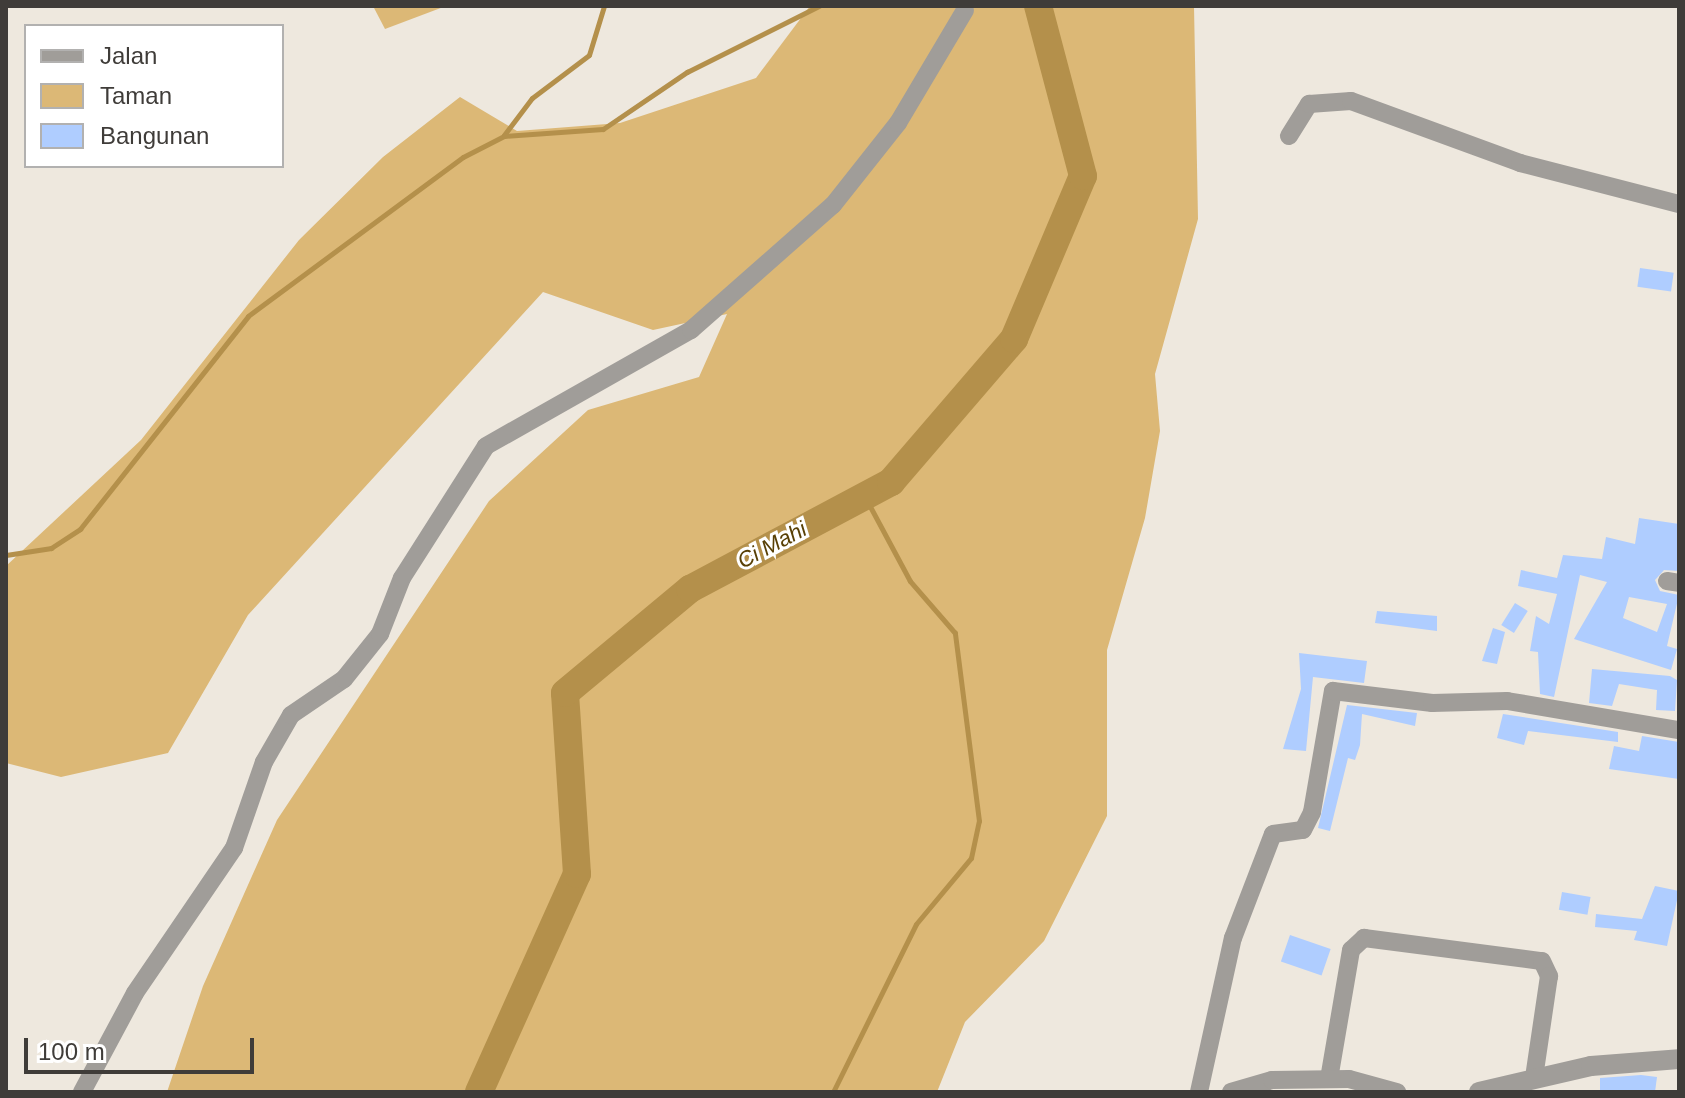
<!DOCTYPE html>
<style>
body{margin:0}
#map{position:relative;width:1685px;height:1098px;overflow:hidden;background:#eee8de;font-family:Helvetica,sans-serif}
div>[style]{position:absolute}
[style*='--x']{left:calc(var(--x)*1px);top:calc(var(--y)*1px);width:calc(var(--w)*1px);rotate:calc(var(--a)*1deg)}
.green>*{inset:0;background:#dcb876}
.stream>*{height:5px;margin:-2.5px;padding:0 2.5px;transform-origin:2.5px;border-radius:2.5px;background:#b4904b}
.river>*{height:28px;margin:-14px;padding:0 14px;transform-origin:14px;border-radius:14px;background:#b4904b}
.building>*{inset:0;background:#afcdff;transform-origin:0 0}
.minor>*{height:18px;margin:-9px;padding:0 9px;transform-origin:9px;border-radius:9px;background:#a09d99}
.tertiary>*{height:20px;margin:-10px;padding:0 10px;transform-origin:10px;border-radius:10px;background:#a09d99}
span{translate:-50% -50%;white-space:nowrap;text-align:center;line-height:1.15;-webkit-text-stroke:6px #fff;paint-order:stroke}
.water-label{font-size:22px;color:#594006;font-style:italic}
.frame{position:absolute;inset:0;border:8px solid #3f3c39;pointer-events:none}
.legend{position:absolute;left:24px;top:24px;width:260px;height:144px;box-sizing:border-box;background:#fff;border:2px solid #b2b1b0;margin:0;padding:10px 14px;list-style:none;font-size:24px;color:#3f3c39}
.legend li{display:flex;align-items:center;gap:16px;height:40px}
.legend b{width:40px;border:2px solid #b2b1b0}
.scale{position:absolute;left:24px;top:1038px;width:230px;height:36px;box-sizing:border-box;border:4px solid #3f3c39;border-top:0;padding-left:10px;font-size:24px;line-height:28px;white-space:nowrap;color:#3f3c39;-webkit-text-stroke:6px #fff;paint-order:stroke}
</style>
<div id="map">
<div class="green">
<div style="clip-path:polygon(373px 6px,446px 6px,385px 29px)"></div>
<div style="clip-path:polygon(810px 6px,1194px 6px,1198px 219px,1155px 374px,1160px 431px,1145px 518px,1107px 650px,1107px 816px,1044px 941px,965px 1022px,937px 1092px,167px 1092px,203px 986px,277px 820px,489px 501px,588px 410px,699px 377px,727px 314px,653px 330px,543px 292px,248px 615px,168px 753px,61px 777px,6px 763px,6px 566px,141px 440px,299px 240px,383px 157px,460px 97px,517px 131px,620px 123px,756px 78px)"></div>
</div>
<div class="stream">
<div style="--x:504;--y:135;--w:46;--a:-52.9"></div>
<div style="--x:532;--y:98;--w:71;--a:-37"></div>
<div style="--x:589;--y:55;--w:51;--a:-73"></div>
<div style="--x:6;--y:555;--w:46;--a:-8.8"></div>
<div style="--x:51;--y:548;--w:35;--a:-33"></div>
<div style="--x:80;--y:529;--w:271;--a:-51.7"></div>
<div style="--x:248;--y:316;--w:267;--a:-36.5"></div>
<div style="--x:463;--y:157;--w:46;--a:-27.1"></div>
<div style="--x:504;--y:136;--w:99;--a:-4"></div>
<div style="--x:603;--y:129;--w:102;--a:-34.2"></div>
<div style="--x:687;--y:72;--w:148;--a:-26.6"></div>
<div style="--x:833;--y:1092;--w:187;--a:-63.7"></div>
<div style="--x:916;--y:924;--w:86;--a:-50.2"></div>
<div style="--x:971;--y:858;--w:38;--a:-78"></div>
<div style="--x:979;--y:821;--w:190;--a:-97.3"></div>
<div style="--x:955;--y:633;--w:69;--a:-130.9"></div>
<div style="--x:910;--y:581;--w:95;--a:-118.2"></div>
</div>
<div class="river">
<div style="--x:479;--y:1092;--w:239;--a:-65.8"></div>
<div style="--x:577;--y:874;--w:181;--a:-93.8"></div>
<div style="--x:565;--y:693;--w:163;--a:-39.8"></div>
<div style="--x:690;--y:589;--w:228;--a:-28"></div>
<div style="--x:891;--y:482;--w:189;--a:-49.3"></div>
<div style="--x:1014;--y:339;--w:177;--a:-67.1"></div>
<div style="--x:1083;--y:176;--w:176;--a:-104.8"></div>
</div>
<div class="building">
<div style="left:1640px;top:268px;width:34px;height:19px;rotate:8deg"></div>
<div style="clip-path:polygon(evenodd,1639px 518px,1679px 524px,1679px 571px,1664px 570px,1655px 580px,1660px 591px,1679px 595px,1667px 646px,1677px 649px,1671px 670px,1574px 639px,1607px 582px,1580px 575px,1554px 697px,1540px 694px,1538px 652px,1530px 651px,1536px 616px,1549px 624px,1557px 594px,1518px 586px,1521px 570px,1557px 578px,1563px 555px,1602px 559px,1606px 537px,1635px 544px,1639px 518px,1629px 597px,1667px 604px,1657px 632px,1623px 618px,1629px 597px)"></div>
<div style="left:1515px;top:603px;width:15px;height:26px;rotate:32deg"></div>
<div style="clip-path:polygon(1377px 611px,1437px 616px,1437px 631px,1375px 623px)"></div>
<div style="clip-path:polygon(1493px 628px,1505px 632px,1497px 664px,1482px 661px)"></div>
<div style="clip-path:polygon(1299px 653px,1367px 661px,1364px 683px,1313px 677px,1306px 751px,1283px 749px,1301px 689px)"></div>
<div style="clip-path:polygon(1592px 669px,1670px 676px,1677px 680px,1675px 711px,1656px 710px,1657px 690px,1619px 684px,1612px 706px,1589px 703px)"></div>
<div style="clip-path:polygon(1347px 705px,1417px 713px,1415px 726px,1362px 714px,1360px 745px,1355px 760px,1348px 758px,1330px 831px,1318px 828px)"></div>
<div style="clip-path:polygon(1503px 714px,1618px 732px,1618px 742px,1528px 731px,1524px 745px,1497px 738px)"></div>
<div style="clip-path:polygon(1642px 736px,1679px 742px,1679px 779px,1609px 769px,1614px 746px,1639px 751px)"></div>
<div style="clip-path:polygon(1655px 886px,1679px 891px,1667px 946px,1634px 940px,1637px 931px,1595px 927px,1596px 914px,1642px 919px)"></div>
<div style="left:1562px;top:892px;width:29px;height:18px;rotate:10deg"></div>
<div style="left:1290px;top:935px;width:43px;height:28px;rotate:19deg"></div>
<div style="clip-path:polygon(1641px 1075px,1657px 1077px,1655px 1092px,1600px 1092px,1600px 1078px)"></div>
</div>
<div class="minor">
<div style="--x:1289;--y:136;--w:38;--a:-58"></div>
<div style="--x:1309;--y:104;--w:42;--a:-4.1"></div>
<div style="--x:1351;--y:101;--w:180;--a:20.1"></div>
<div style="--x:1520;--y:163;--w:164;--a:14.5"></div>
<div style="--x:1667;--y:581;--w:12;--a:9"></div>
<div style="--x:1329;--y:1079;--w:131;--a:-80.3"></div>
<div style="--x:1351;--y:950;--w:18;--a:-43"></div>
<div style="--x:1364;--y:938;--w:179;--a:7.4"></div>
<div style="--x:1542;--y:961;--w:17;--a:65"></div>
<div style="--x:1549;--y:976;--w:102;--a:98.4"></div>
<div style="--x:82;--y:1092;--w:112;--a:-61.8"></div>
<div style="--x:135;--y:993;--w:176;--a:-55.7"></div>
<div style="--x:234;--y:848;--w:91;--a:-70.8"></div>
<div style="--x:264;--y:762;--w:54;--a:-60.1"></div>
<div style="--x:291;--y:715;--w:64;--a:-34.2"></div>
<div style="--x:344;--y:679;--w:58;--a:-51.3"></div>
<div style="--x:380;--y:634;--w:60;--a:-68.6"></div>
<div style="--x:402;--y:578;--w:156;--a:-57.5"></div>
<div style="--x:486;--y:446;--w:236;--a:-29.5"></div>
<div style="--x:691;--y:330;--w:189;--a:-41.4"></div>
<div style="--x:833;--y:205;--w:105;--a:-51.6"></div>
<div style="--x:898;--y:123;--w:131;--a:-59.3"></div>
<div style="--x:1199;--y:1092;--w:158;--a:-77.6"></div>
<div style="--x:1233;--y:938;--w:111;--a:-69"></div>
<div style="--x:1273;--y:834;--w:30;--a:-8"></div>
<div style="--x:1303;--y:830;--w:20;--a:-63"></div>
<div style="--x:1312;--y:812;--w:123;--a:-80.2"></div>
<div style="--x:1333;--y:691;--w:100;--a:6.9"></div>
<div style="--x:1432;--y:703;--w:75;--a:-1.5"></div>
<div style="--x:1507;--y:701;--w:174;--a:9.6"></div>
<div style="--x:1231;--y:1092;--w:43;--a:-16.3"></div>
<div style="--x:1272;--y:1080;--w:77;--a:-0.7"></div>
<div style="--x:1349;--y:1079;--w:50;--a:15.2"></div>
</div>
<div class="tertiary">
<div style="--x:1479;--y:1092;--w:115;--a:-13.1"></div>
<div style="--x:1591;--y:1066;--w:88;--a:-4.5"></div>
</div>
<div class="water-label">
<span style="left:772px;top:545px;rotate:-28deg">Ci Mahi</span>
</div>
<div class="frame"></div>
<ul class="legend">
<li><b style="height:10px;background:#a09d99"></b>Jalan</li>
<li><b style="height:22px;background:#dcb876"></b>Taman</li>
<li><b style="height:22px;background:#afcdff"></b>Bangunan</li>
</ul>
<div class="scale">100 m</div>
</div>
